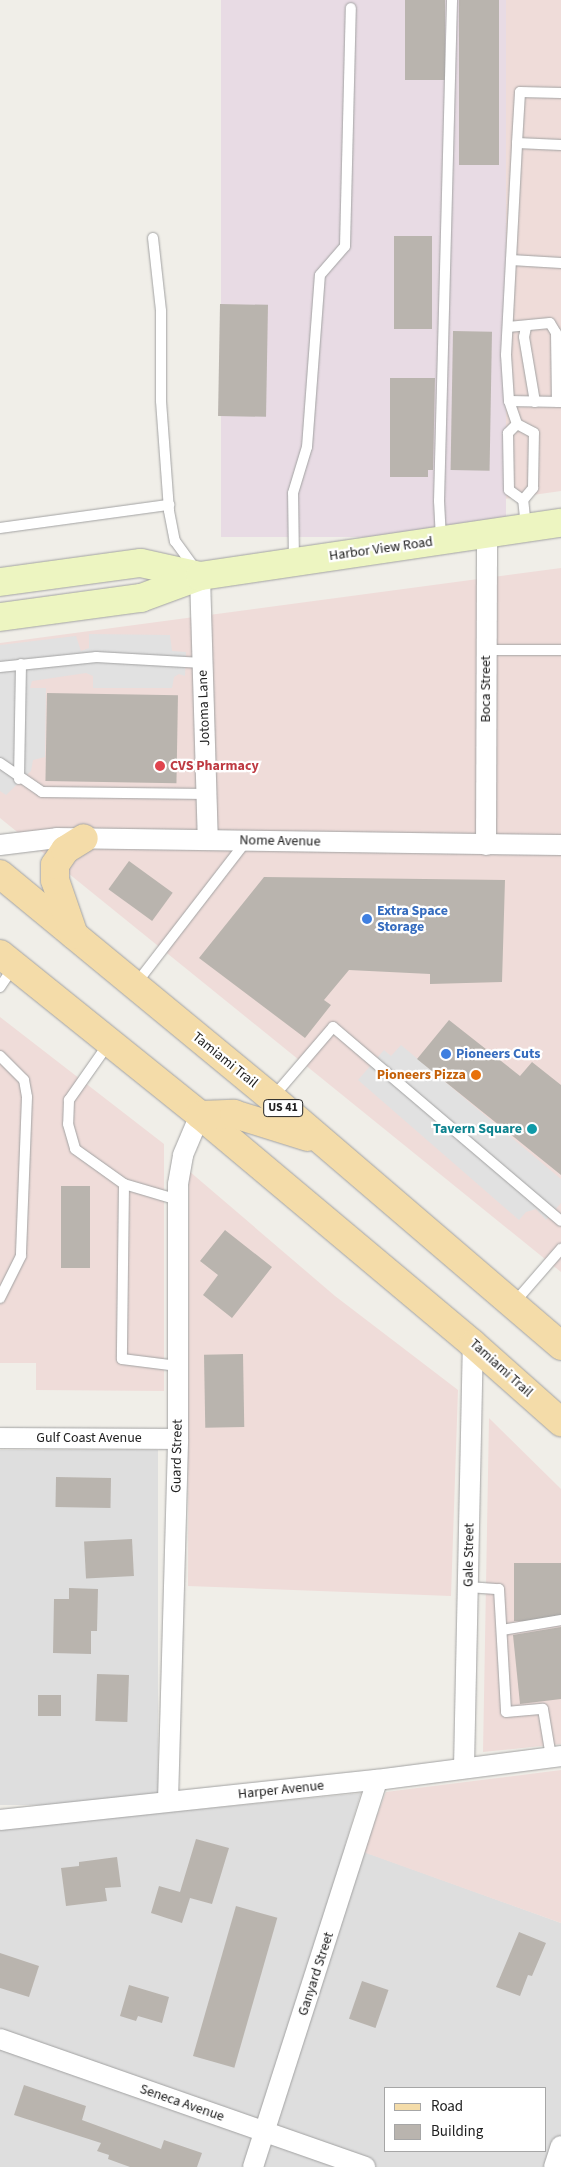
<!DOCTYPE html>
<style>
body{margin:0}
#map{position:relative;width:561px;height:2167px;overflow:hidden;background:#f0eee8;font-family:"Source Sans 3",sans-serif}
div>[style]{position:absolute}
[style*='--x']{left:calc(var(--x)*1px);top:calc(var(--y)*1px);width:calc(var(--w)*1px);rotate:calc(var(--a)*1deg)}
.residential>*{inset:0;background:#dedede;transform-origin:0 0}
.commercial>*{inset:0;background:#efdcd9}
.industrial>*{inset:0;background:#e8dbe4;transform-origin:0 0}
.parking>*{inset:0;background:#e1e1e1}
.building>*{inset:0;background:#b9b4ae;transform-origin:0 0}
.roads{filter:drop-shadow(0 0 1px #a2a2a2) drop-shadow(0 0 1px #a2a2a2)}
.service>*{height:10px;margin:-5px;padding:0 5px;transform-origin:5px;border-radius:5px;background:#fff}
.minor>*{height:20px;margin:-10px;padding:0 10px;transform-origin:10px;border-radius:10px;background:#fff}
.secondary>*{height:28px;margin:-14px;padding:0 14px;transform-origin:14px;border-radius:14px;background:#edf5c1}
.primary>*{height:28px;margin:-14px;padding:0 14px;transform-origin:14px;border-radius:14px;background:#f4dca9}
.dots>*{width:14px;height:14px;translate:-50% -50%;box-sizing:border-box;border:2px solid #fff;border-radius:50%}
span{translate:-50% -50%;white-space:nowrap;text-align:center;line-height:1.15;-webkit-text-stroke:4.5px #fff;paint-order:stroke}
.shield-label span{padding:1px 4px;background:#fff;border:1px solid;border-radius:4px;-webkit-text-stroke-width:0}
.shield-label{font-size:12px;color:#212121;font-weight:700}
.street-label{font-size:14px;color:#212121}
.health-label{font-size:14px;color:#be3a42;font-weight:700}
.left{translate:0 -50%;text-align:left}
.shop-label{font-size:14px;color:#366cbe;font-weight:700}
.food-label{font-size:14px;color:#c56008;font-weight:700}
.right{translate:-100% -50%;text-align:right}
.culture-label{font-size:14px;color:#0d838f;font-weight:700}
.legend{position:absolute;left:384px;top:2087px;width:162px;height:65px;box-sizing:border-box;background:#fff;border:1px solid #a6a6a6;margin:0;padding:6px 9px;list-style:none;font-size:15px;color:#212121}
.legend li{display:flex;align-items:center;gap:10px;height:25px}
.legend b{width:25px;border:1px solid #a6a6a6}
</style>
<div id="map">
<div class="residential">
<div style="left:0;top:1450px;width:158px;height:355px"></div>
<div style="clip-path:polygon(evenodd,361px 1793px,345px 1845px,561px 1923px,561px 2167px,0 2167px,0 1829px,361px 1793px,385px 2088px,545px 2088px,545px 2151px,385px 2151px,385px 2088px)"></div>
</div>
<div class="commercial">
<div style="clip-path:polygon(506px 0,561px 0,561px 491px,490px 501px)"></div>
<div style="clip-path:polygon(561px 568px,561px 1272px,0 818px,0 643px)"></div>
<div style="clip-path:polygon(0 1017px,164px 1144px,164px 1391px,36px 1390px,36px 1363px,0 1363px)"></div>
<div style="clip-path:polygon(189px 1171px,335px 1296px,458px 1390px,451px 1596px,188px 1586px)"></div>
<div style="clip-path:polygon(489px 1418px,561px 1489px,561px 1744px,483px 1752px)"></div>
<div style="clip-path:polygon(561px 1770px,561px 1923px,363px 1852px,386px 1792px)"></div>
</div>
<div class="industrial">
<div style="left:221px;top:0;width:285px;height:537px"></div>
</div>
<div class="parking">
<div style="clip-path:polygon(89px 634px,170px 635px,172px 651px,186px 652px,185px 676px,179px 674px,174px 677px,172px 688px,93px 688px,93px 676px,86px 673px,32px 681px,30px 688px,46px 688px,45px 757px,33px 760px,31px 771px,6px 795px,0 791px,0 645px,76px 636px,81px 651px,89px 648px)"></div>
<div style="clip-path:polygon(401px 1045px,561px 1179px,561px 1203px,546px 1220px,536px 1209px,526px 1212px,519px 1220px,358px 1080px,384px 1050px,391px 1056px)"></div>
</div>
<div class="building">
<div style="left:405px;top:0;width:40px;height:80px"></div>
<div style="left:459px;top:0;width:40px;height:165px"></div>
<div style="left:394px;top:236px;width:38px;height:93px"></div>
<div style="left:220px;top:304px;width:48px;height:112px;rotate:1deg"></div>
<div style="left:453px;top:331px;width:39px;height:139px;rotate:1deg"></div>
<div style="clip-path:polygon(390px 378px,435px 378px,433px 470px,428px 470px,428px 477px,390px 477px)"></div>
<div style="left:47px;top:693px;width:131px;height:88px;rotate:1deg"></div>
<div style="left:129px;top:861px;width:54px;height:35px;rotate:36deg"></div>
<div style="clip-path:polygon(264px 877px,505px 880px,502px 982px,430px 984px,430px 974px,349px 970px,324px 1000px,331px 1005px,305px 1038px,199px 958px)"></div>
<div style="clip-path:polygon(449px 1020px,520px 1076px,532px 1062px,561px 1085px,561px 1175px,417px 1059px)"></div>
<div style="left:61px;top:1186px;width:29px;height:82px"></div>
<div style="clip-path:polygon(225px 1230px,272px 1267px,232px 1318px,203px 1295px,218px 1275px,200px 1261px)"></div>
<div style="left:243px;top:1354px;width:73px;height:39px;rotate:89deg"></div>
<div style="left:56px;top:1477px;width:55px;height:30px;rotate:1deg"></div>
<div style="left:132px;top:1539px;width:37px;height:48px;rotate:87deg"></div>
<div style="left:514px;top:1563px;width:47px;height:58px"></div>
<div style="clip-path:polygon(69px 1588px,98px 1589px,97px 1631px,91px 1631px,91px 1654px,53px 1653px,54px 1599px,69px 1599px)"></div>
<div style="clip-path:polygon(561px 1627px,561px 1699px,520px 1704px,513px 1635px)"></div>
<div style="left:97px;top:1674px;width:32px;height:47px;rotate:2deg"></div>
<div style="left:61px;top:1695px;width:21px;height:23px;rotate:90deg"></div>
<div style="clip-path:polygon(196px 1839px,229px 1848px,212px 1904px,190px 1898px,182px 1923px,151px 1913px,159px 1886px,180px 1892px)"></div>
<div style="clip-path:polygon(117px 1857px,121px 1887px,105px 1888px,107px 1901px,66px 1906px,61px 1868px,79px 1866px,79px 1862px)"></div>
<div style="left:236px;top:1906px;width:43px;height:156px;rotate:16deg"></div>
<div style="clip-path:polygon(519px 1932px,546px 1943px,532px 1976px,528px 1975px,520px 1996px,496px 1987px)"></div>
<div style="clip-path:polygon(0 1953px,39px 1966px,29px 1997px,0 1988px)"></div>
<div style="left:362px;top:1981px;width:28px;height:40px;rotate:19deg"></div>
<div style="clip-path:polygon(129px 1985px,169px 1997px,162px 2023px,138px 2016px,136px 2021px,120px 2016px)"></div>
<div style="clip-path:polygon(24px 2085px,86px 2106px,82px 2120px,161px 2149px,164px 2140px,202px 2153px,197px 2167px,130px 2167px,108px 2159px,109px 2155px,97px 2151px,101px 2143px,14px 2115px)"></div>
</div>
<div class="roads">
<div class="service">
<div style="--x:517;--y:143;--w:51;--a:-86.6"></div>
<div style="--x:520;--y:92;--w:41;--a:1.4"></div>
<div style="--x:153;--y:238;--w:73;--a:83.7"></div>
<div style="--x:161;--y:311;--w:90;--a:90"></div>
<div style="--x:161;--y:401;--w:110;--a:85.8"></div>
<div style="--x:169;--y:511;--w:31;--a:79"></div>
<div style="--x:175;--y:541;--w:37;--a:54"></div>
<div style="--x:511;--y:260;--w:50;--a:3.4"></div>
<div style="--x:508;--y:327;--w:42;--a:-5.4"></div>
<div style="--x:550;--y:323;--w:12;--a:59"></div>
<div style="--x:556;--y:333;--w:69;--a:89.2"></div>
<div style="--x:526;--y:327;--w:10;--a:101"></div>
<div style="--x:524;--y:337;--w:66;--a:80.4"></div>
<div style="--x:509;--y:401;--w:52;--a:1.1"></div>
<div style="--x:517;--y:424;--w:13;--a:135"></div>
<div style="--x:508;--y:433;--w:57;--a:89"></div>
<div style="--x:509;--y:490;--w:17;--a:36"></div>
<div style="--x:526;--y:527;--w:27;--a:-96"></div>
<div style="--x:523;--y:500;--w:16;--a:-50"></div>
<div style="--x:533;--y:488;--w:55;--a:-89"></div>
<div style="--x:534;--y:433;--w:19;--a:-152"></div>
<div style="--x:517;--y:424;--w:24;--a:-109"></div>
<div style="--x:509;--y:401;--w:46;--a:-93.7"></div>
<div style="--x:506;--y:355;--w:212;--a:-87"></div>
<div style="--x:517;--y:143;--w:44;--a:2.6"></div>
<div style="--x:0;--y:528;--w:171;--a:-7.8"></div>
<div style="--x:441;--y:539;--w:38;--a:-93"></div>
<div style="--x:439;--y:501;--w:501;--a:-88.51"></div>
<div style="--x:294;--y:561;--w:68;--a:-90.8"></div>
<div style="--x:293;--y:493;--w:48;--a:-73.1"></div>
<div style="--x:307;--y:447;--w:172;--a:-85.7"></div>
<div style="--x:320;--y:275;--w:38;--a:-49"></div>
<div style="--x:345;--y:246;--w:238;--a:-88.6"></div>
<div style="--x:486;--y:650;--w:75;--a:0"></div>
<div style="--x:0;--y:667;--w:97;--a:-5.9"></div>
<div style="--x:96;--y:657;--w:107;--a:3.2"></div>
<div style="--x:0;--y:763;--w:51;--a:34.6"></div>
<div style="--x:42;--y:792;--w:165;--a:0.7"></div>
<div style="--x:19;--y:779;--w:115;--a:-89"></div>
<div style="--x:135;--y:985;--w:183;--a:-52.3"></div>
<div style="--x:0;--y:987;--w:25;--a:-56"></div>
<div style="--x:109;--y:1043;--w:70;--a:125.1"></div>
<div style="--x:69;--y:1100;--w:24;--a:92"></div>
<div style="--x:68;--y:1124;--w:26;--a:74"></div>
<div style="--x:75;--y:1149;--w:60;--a:35.5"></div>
<div style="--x:124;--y:1184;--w:56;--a:16.5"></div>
<div style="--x:0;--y:1056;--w:34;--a:45"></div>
<div style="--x:24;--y:1080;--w:17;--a:80"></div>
<div style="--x:27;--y:1097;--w:159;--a:92.2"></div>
<div style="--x:21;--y:1256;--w:47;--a:116.6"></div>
<div style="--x:273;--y:1097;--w:92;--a:-49.4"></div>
<div style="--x:333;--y:1027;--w:299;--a:40.4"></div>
<div style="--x:124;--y:1184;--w:175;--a:90.7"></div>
<div style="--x:122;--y:1359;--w:56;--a:7.1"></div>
<div style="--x:514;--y:1303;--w:72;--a:-49"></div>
<div style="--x:468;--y:1587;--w:31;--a:4"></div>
<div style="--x:499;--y:1589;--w:123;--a:86.7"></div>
<div style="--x:506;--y:1712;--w:37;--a:-5"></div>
<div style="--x:543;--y:1709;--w:49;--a:80.5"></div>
<div style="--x:502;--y:1630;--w:60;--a:-9.6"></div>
</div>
<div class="minor">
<div style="--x:200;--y:576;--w:263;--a:88.3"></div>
<div style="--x:0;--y:845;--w:57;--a:-7"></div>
<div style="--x:57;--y:838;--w:504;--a:0.8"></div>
<div style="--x:486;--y:845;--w:312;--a:-89.8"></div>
<div style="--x:0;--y:1438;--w:178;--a:0.3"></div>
<div style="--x:464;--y:1767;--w:423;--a:-88.8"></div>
<div style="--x:168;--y:1801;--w:362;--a:-88.4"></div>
<div style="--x:178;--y:1439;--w:255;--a:-90"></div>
<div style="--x:178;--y:1184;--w:29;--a:-80"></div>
<div style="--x:183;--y:1155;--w:43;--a:-67"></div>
<div style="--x:0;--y:1820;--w:379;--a:-6.1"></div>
<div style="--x:377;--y:1780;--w:186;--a:-7.4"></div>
<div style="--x:0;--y:2039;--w:387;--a:19.3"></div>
<div style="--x:253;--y:2167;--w:406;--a:-72.2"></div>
<div style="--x:554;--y:2167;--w:22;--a:-72"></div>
</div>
<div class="secondary">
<div style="--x:0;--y:582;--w:142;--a:-7.7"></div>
<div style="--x:141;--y:563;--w:60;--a:12.4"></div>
<div style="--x:0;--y:617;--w:142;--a:-7.7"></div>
<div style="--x:141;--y:598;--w:63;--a:-20.4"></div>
<div style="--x:200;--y:576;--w:365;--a:-8.4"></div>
</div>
<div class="primary">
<div style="--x:0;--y:874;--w:352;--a:39.5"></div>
<div style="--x:272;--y:1098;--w:381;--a:40.6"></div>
<div style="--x:74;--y:935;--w:58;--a:-109.1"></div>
<div style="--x:55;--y:880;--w:15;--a:-90"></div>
<div style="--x:55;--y:865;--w:18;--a:-56"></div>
<div style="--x:65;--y:850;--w:22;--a:-32"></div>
<div style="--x:0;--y:954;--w:257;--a:38.8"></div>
<div style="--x:200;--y:1115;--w:356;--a:40"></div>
<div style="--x:473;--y:1344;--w:118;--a:41.6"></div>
<div style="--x:200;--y:1115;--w:34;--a:-2"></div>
<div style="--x:234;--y:1114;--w:77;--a:17.3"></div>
</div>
</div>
<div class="dots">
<div style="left:160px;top:766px;background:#e0444e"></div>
<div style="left:367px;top:919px;background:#3f7fe0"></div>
<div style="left:446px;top:1054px;background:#3f7fe0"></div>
<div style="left:476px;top:1075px;background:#e8710a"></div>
<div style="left:532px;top:1129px;background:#0f9aa8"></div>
</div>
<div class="shield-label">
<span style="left:283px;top:1108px">US 41</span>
</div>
<div class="street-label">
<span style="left:381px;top:549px;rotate:-8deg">Harbor View Road</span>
<span style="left:486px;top:689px;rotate:-90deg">Boca Street</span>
<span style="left:204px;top:708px;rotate:-92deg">Jotoma Lane</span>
<span style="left:280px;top:841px;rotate:1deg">Nome Avenue</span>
<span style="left:225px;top:1060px;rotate:39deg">Tamiami Trail</span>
<span style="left:501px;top:1368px;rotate:42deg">Tamiami Trail</span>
<span style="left:89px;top:1438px">Gulf Coast Avenue</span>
<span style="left:177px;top:1456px;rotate:-89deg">Guard Street</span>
<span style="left:469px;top:1555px;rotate:-89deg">Gale Street</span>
<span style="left:281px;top:1790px;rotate:-6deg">Harper Avenue</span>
<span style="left:316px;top:1974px;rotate:-72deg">Ganyard Street</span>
<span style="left:182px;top:2103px;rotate:19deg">Seneca Avenue</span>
</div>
<div class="health-label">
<span class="left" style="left:170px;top:766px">CVS Pharmacy</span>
</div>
<div class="shop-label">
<span class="left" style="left:377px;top:919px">Extra Space<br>Storage</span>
<span class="left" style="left:456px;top:1054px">Pioneers Cuts</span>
</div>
<div class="food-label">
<span class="right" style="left:466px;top:1075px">Pioneers Pizza</span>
</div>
<div class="culture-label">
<span class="right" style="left:522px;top:1129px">Tavern Square</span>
</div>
<ul class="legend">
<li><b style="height:6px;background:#f4dca9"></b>Road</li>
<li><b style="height:14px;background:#b9b4ae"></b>Building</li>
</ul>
</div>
